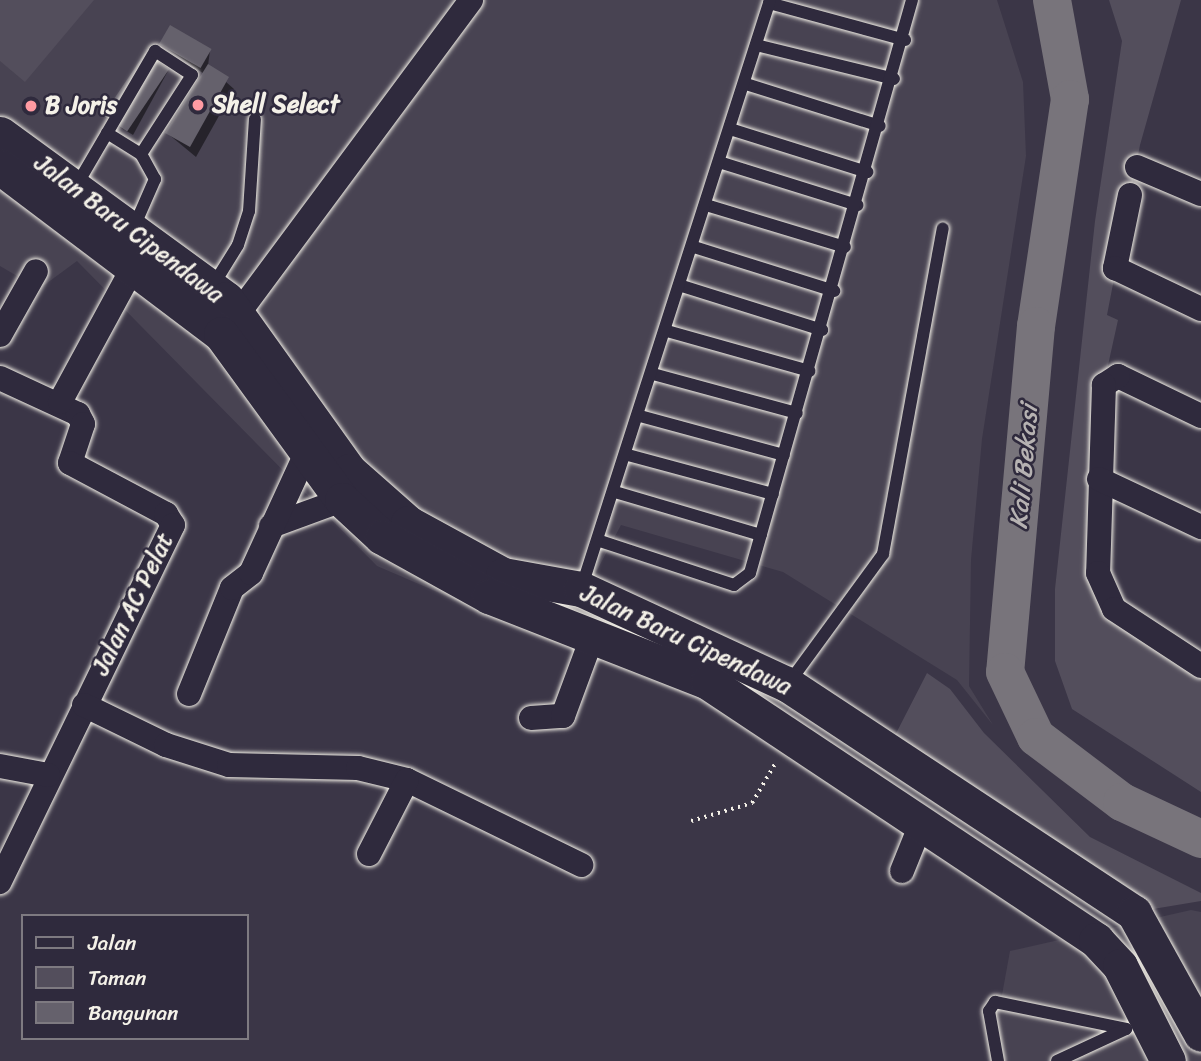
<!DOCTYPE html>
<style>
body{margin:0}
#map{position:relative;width:1201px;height:1061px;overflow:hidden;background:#3b3647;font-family:Sriracha,sans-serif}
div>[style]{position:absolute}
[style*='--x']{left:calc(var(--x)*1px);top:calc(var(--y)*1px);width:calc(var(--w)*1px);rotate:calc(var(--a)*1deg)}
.built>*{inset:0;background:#484352}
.green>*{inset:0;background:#534e5c}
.shadow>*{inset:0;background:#0007}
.river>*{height:38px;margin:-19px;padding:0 19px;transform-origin:19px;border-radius:19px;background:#78747b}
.building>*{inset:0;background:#65616c;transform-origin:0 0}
.path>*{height:3.5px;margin-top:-1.75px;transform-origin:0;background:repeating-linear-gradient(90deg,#f4f1e8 0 2px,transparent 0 7px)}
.roads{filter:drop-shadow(0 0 2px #f4f1e8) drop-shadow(0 0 2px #f4f1e8)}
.service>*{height:12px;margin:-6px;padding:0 6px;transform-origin:6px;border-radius:6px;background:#2f2a3d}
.minor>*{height:24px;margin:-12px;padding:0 12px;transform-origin:12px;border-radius:12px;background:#2f2a3d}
.secondary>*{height:35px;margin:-17.5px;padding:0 17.5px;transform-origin:17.5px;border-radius:17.5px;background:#2f2a3d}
.dots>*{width:19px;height:19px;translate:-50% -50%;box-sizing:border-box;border:4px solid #2f2a3d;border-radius:50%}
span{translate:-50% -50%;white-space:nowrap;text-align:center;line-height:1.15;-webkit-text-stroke:5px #2f2a3d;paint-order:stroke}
.poi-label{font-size:24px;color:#f4f1e8;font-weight:700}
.left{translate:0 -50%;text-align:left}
.street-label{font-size:24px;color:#f4f1e8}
.water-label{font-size:26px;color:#b6b2b2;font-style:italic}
.legend{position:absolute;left:21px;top:914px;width:228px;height:126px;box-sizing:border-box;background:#2f2a3d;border:2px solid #7e7a81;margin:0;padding:9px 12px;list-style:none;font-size:21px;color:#f4f1e8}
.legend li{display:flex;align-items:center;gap:14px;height:35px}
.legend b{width:35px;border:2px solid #7e7a81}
</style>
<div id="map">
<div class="built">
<div style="clip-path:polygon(0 0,997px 0,1023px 82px,1026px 156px,982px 439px,971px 560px,969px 686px,993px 725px,957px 680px,783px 572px,621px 525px,558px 644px,377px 566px,77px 261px,39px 289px,0 266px)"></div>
<div style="clip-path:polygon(1191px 910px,1201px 912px,1201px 1061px,990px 1061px,1010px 951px)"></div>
</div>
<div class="green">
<div style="clip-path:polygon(0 0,94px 0,25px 82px,0 61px)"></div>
<div style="clip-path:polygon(1109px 0,1181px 0,1140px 145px,1107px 315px,1118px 320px,1101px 397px,1099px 479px,1114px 610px,1201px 666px,1201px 792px,1072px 709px,1055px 661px,1055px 589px,1095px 221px,1122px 41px)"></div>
<div style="clip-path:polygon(927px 673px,950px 689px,984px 733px,1090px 837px,1201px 893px,1201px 901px,1153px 909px,1139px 922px,887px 751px)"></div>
</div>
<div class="shadow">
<div style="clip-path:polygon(161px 44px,210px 50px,208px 66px,234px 89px,196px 157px,167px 133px,204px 74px)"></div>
<div style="clip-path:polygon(168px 71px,133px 135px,108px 120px,107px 117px)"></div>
</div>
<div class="river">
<div style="--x:1052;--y:0;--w:101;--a:79.7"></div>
<div style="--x:1070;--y:99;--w:230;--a:98.5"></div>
<div style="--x:1036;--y:326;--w:347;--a:95.1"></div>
<div style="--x:1005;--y:672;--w:72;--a:64.5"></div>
<div style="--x:1036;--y:737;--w:108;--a:37.1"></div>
<div style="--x:1122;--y:802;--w:87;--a:25.1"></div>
</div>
<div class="building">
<div style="left:170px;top:25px;width:48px;height:22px;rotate:30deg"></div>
<div style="left:145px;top:53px;width:29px;height:75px;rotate:34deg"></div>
<div style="clip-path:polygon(208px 64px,229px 77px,190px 147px,165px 133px)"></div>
</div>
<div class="path">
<div style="--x:691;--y:821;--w:64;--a:-16.4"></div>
<div style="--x:752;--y:803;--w:48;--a:-59.7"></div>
</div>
<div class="roads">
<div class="service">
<div style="--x:769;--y:3;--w:141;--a:15.2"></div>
<div style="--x:756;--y:45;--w:142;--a:13.8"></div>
<div style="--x:746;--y:84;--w:140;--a:17.4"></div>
<div style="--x:730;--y:129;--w:144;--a:17.4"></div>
<div style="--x:107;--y:133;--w:40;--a:32"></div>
<div style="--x:719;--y:162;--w:145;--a:17.3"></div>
<div style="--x:75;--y:188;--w:159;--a:-59.7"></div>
<div style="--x:155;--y:51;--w:44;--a:33"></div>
<div style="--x:192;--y:75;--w:94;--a:122.8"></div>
<div style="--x:141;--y:154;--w:29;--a:61"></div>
<div style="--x:155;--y:179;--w:52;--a:113.6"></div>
<div style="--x:706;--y:205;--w:145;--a:16.8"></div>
<div style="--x:694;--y:247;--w:147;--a:17.4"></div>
<div style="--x:682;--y:286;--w:147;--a:17.4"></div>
<div style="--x:212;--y:287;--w:49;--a:-58.2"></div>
<div style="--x:238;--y:245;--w:36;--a:-72"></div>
<div style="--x:249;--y:211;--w:92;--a:-86.3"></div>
<div style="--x:667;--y:331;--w:148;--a:15.7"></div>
<div style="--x:653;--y:374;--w:149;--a:15.2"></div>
<div style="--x:640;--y:416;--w:149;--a:15.2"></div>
<div style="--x:628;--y:455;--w:150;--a:15.1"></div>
<div style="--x:615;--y:492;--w:152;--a:16.4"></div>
<div style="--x:600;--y:541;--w:141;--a:18.2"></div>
<div style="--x:734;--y:585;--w:20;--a:-37"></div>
<div style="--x:750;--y:573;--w:595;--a:-74.21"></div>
<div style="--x:582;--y:586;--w:615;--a:-72.21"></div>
<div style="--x:788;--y:684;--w:161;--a:-53.8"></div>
<div style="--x:883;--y:554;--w:331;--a:-79.6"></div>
<div style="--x:998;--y:1061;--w:51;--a:-100.2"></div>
<div style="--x:989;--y:1011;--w:11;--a:-56"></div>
<div style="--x:995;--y:1002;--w:134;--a:11.6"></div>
<div style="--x:1057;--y:1061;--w:76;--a:-24.9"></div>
</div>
<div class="minor">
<div style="--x:1137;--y:167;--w:69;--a:22.9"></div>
<div style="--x:1130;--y:195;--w:75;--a:101.6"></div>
<div style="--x:1115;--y:268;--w:95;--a:25.5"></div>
<div style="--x:229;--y:326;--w:406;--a:-53.4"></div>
<div style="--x:0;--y:335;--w:73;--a:-60.6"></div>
<div style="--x:0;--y:378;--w:86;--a:24.8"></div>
<div style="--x:78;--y:414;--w:11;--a:63"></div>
<div style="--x:83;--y:424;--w:41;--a:108.4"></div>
<div style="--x:70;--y:463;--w:109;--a:28"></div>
<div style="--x:166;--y:514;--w:13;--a:58"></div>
<div style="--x:173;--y:525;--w:397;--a:115.9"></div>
<div style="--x:60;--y:402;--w:157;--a:-61.5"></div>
<div style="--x:1201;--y:416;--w:92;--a:-154.3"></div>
<div style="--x:1118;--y:376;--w:17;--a:147"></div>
<div style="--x:1104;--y:385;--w:188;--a:91.8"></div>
<div style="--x:1098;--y:573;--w:39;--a:66"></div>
<div style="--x:1114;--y:609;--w:104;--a:33.2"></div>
<div style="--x:1099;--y:479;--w:113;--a:25.2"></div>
<div style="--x:271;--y:526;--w:76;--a:-20.1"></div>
<div style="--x:189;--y:694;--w:114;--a:-67.9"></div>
<div style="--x:232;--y:588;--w:24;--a:-38"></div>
<div style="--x:251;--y:573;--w:134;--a:-65.3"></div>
<div style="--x:84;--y:705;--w:91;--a:26"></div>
<div style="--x:166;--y:745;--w:66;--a:17.6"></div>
<div style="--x:229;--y:765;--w:129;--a:1.3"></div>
<div style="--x:358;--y:768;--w:50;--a:13.8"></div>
<div style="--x:407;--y:780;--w:194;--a:26"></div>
<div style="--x:531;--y:718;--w:32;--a:-4"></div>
<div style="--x:563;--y:716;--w:86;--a:-69.7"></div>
<div style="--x:0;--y:766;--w:49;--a:10.6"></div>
<div style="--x:369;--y:854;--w:83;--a:-62.8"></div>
<div style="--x:902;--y:871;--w:51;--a:-68"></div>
</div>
<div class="secondary">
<div style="--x:0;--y:134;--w:280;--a:36.1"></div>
<div style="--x:226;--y:299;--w:211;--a:54.4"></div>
<div style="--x:349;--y:471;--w:79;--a:41.4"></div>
<div style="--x:408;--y:523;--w:108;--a:28.7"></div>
<div style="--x:503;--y:575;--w:79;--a:10.2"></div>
<div style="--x:581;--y:589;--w:227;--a:24.8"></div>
<div style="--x:787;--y:684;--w:416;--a:33.4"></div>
<div style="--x:1134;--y:913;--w:138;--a:61"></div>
<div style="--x:0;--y:167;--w:277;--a:37.1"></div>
<div style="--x:221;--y:334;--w:205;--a:53.9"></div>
<div style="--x:342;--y:500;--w:54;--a:42.8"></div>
<div style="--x:382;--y:537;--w:122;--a:28.9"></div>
<div style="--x:489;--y:596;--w:235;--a:21.4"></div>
<div style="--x:708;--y:682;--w:466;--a:33.6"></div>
<div style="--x:1096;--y:940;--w:35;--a:47"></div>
<div style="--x:1120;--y:966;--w:106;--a:63.2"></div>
</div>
</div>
<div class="dots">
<div style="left:198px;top:105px;background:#ff9aa2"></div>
<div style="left:31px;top:106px;background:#ff9aa2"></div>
</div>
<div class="poi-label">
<span class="left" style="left:212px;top:105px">Shell Select</span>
<span class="left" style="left:45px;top:106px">B Joris</span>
</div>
<div class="street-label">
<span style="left:129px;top:229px;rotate:37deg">Jalan Baru Cipendawa</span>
<span style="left:133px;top:604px;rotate:-64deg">Jalan AC Pelat</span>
<span style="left:686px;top:640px;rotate:25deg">Jalan Baru Cipendawa</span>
</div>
<div class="water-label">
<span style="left:1024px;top:467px;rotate:-85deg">Kali Bekasi</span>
</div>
<ul class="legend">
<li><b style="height:9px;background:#2f2a3d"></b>Jalan</li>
<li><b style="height:19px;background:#534e5c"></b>Taman</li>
<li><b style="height:19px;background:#65616c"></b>Bangunan</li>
</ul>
</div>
